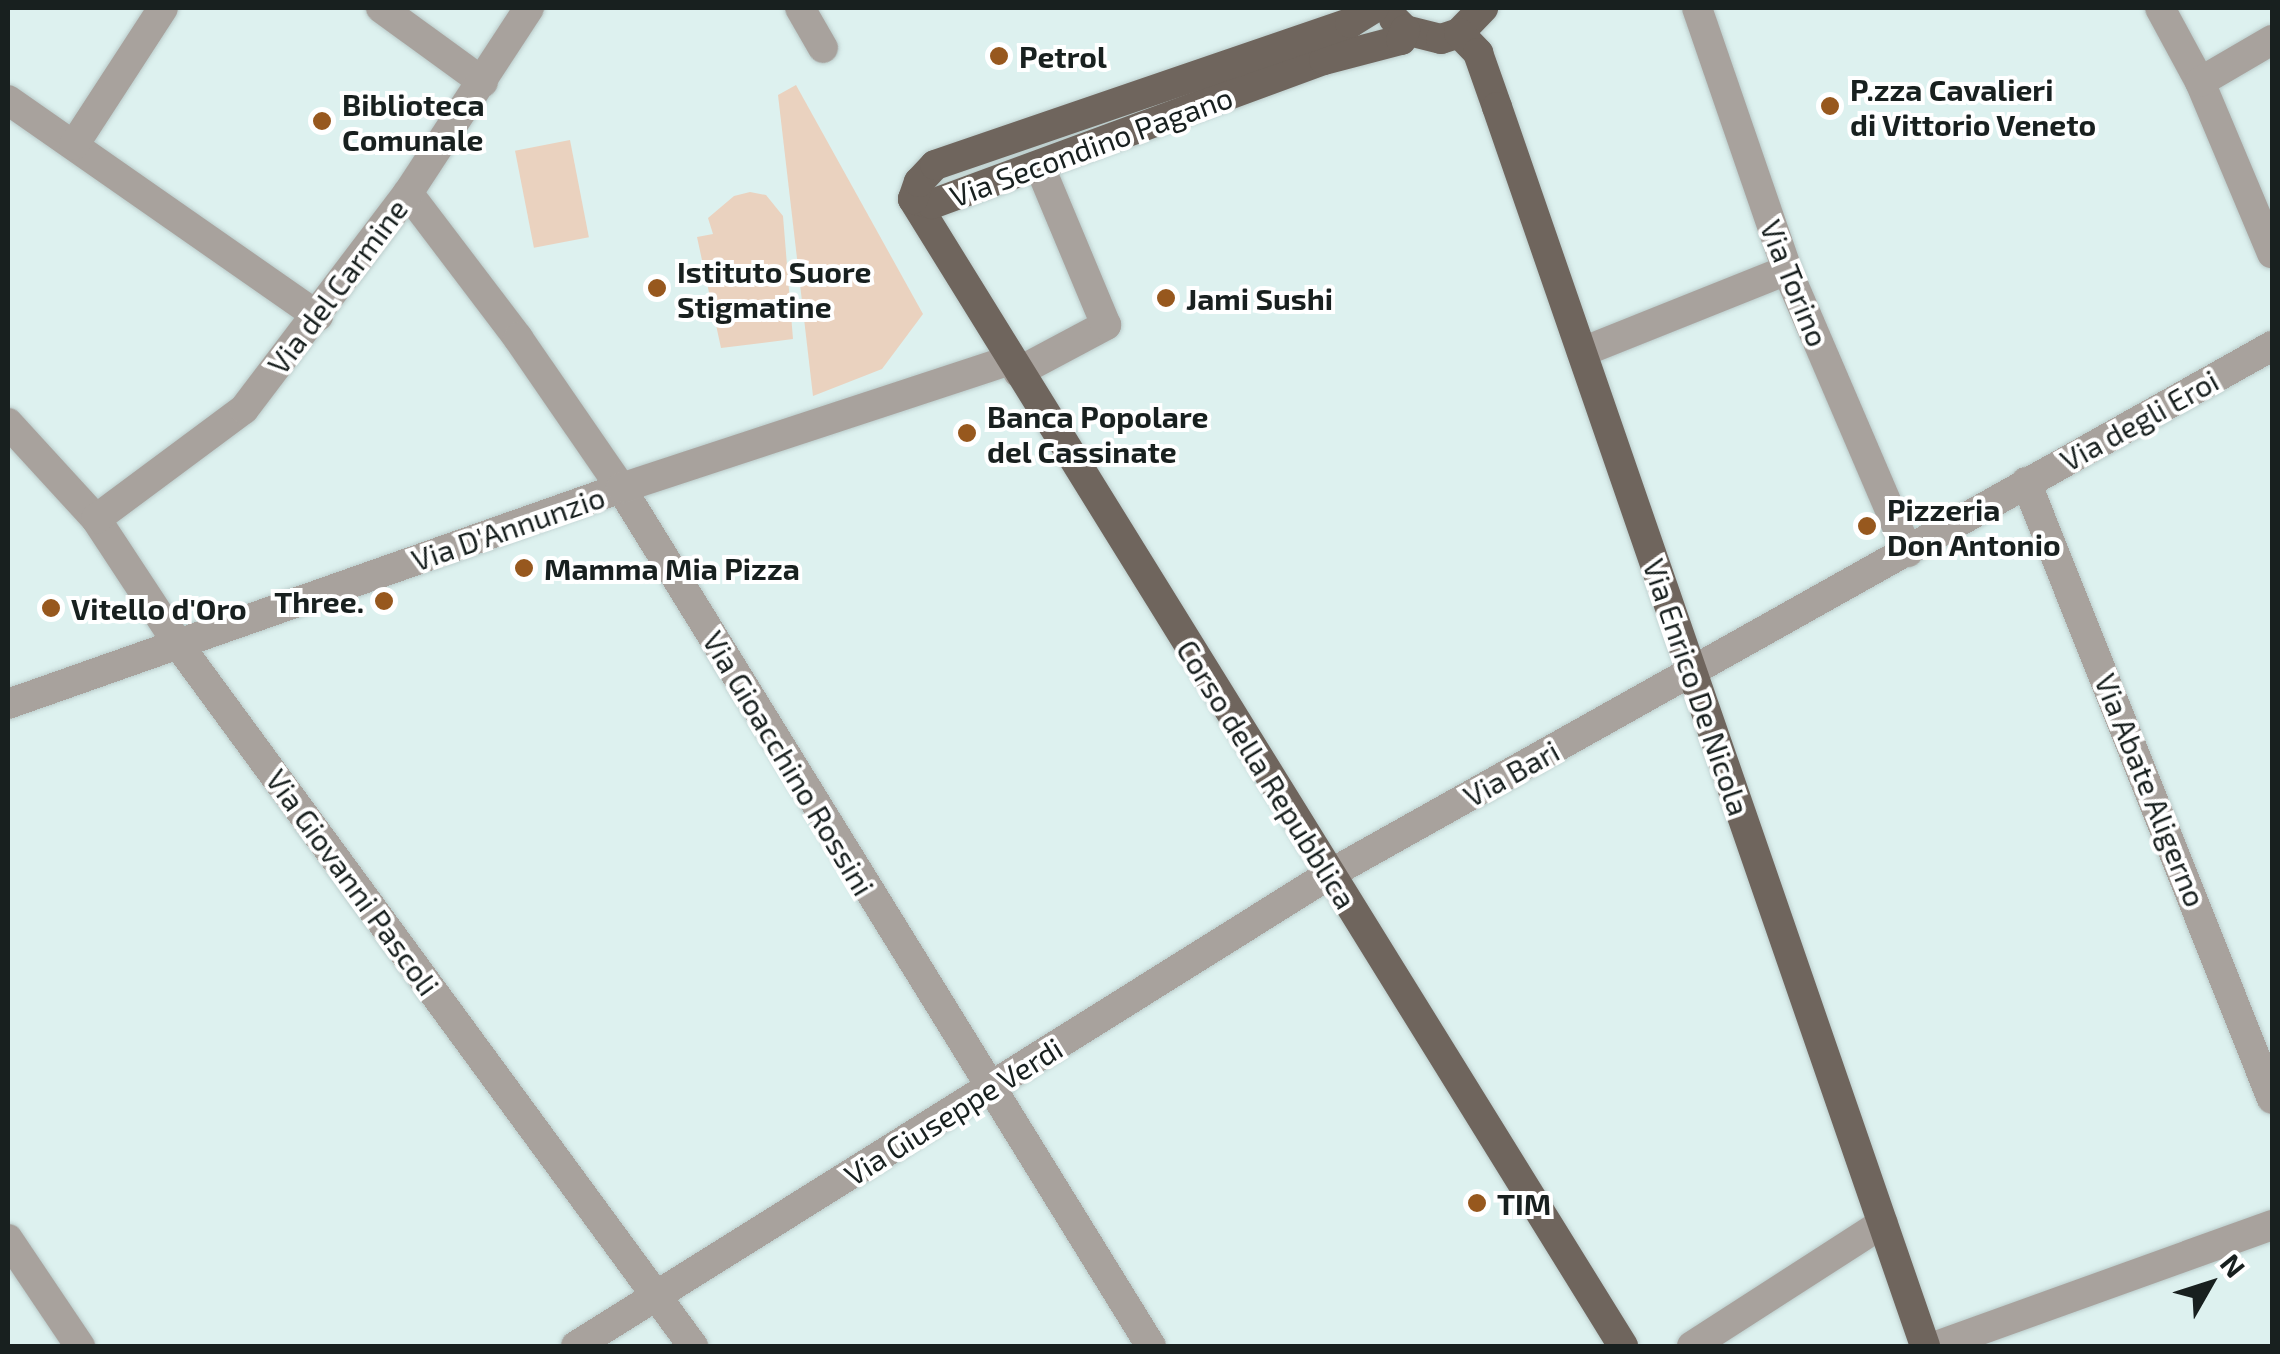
<!DOCTYPE html>
<style>
body{margin:0}
#map{position:relative;width:2280px;height:1354px;overflow:hidden;background:#ddf1ef;font-family:"Exo 2",sans-serif}
div>[style]{position:absolute}
[style*='--x']{left:calc(var(--x)*1px);top:calc(var(--y)*1px);width:calc(var(--w)*1px);rotate:calc(var(--a)*1deg)}
.green>*{inset:0;background:#ead2bf;transform-origin:0 0}
.roads{filter:drop-shadow(0 0 2px #bacbca) drop-shadow(0 0 2px #bacbca)}
.minor>*{height:30px;margin:-15px;padding:0 15px;transform-origin:15px;border-radius:15px;background:#a8a29d}
.major>*{height:30px;margin:-15px;padding:0 15px;transform-origin:15px;border-radius:15px;background:#6f655d}
.dots>*{width:28px;height:28px;translate:-50% -50%;box-sizing:border-box;border:5px solid #fff;border-radius:50%}
span{translate:-50% -50%;white-space:nowrap;text-align:center;line-height:1.15;-webkit-text-stroke:8px #fff;paint-order:stroke}
.poi-label{font-size:30px;color:#18201f;font-weight:700}
.left{translate:0 -50%;text-align:left}
.right{translate:-100% -50%;text-align:right}
.street-label{font-size:30px;color:#18201f}
.frame{position:absolute;inset:0;border:10px solid #18201f;pointer-events:none}
.north{position:absolute;left:2160px;top:1234px;width:100px;height:100px;-webkit-text-stroke:8px #fff;paint-order:stroke;rotate:51deg;font-size:28px;font-weight:700;line-height:40px;text-align:center;color:#18201f}
.north::after{content:'';display:block;margin:auto;width:35px;height:45px;background:#18201f;clip-path:polygon(50% 0,100% 100%,50% 72%,0 100%)}
</style>
<div id="map">
<div class="green">
<div style="clip-path:polygon(796px 85px,923px 314px,882px 369px,813px 396px,778px 95px)"></div>
<div style="left:570px;top:140px;width:99px;height:56px;rotate:79deg"></div>
<div style="clip-path:polygon(750px 192px,766px 195px,783px 216px,793px 339px,721px 348px,697px 237px,713px 234px,708px 218px,734px 196px)"></div>
</div>
<div class="roads">
<div class="minor">
<div style="--x:381;--y:8;--w:126;--a:36"></div>
<div style="--x:800;--y:8;--w:46;--a:60.1"></div>
<div style="--x:1697;--y:8;--w:277;--a:71"></div>
<div style="--x:1787;--y:270;--w:307;--a:66.8"></div>
<div style="--x:2160;--y:8;--w:84;--a:61.6"></div>
<div style="--x:2200;--y:82;--w:186;--a:67.2"></div>
<div style="--x:2200;--y:82;--w:83;--a:-30.3"></div>
<div style="--x:8;--y:100;--w:378;--a:34.9"></div>
<div style="--x:74;--y:145;--w:163;--a:-57"></div>
<div style="--x:408;--y:193;--w:182;--a:52.8"></div>
<div style="--x:518;--y:338;--w:182;--a:55.5"></div>
<div style="--x:621;--y:488;--w:1008;--a:58.3"></div>
<div style="--x:1582;--y:352;--w:221;--a:-21.8"></div>
<div style="--x:1018;--y:372;--w:100;--a:-28.1"></div>
<div style="--x:1106;--y:325;--w:173;--a:-112.7"></div>
<div style="--x:8;--y:423;--w:130;--a:47.5"></div>
<div style="--x:96;--y:519;--w:149;--a:56.7"></div>
<div style="--x:178;--y:644;--w:871;--a:53.74"></div>
<div style="--x:2026;--y:482;--w:664;--a:68.26"></div>
<div style="--x:96;--y:519;--w:184;--a:-36.6"></div>
<div style="--x:244;--y:409;--w:271;--a:-52.8"></div>
<div style="--x:408;--y:193;--w:221;--a:-56.8"></div>
<div style="--x:8;--y:704;--w:650;--a:-19.41"></div>
<div style="--x:621;--y:488;--w:410;--a:-18.2"></div>
<div style="--x:8;--y:1239;--w:129;--a:56.1"></div>
<div style="--x:576;--y:1346;--w:890;--a:-32.05"></div>
<div style="--x:1330;--y:874;--w:1080;--a:-29.27"></div>
<div style="--x:1692;--y:1346;--w:227;--a:-32.8"></div>
<div style="--x:1936;--y:1346;--w:357;--a:-19.8"></div>
</div>
<div class="major">
<div style="--x:1394;--y:19;--w:16;--a:45"></div>
<div style="--x:1405;--y:30;--w:37;--a:14"></div>
<div style="--x:1441;--y:39;--w:19;--a:-18"></div>
<div style="--x:1459;--y:33;--w:35;--a:-46"></div>
<div style="--x:1459;--y:33;--w:28;--a:46"></div>
<div style="--x:1478;--y:53;--w:57;--a:70.6"></div>
<div style="--x:1497;--y:107;--w:1311;--a:70.94"></div>
<div style="--x:913;--y:199;--w:1349;--a:58.24"></div>
<div style="--x:913;--y:199;--w:20;--a:15"></div>
<div style="--x:932;--y:204;--w:418;--a:-20.2"></div>
<div style="--x:1324;--y:60;--w:80;--a:-14.6"></div>
<div style="--x:1401;--y:40;--w:11;--a:-68"></div>
<div style="--x:913;--y:199;--w:18;--a:-71"></div>
<div style="--x:919;--y:182;--w:23;--a:-47"></div>
<div style="--x:935;--y:165;--w:439;--a:-18.9"></div>
<div style="--x:1350;--y:23;--w:28;--a:-32"></div>
</div>
</div>
<div class="dots">
<div style="left:999px;top:56px;background:#97581e"></div>
<div style="left:1830px;top:106px;background:#97581e"></div>
<div style="left:322px;top:121px;background:#97581e"></div>
<div style="left:657px;top:288px;background:#97581e"></div>
<div style="left:1166px;top:298px;background:#97581e"></div>
<div style="left:967px;top:433px;background:#97581e"></div>
<div style="left:1867px;top:526px;background:#97581e"></div>
<div style="left:524px;top:568px;background:#97581e"></div>
<div style="left:384px;top:601px;background:#97581e"></div>
<div style="left:51px;top:608px;background:#97581e"></div>
<div style="left:1477px;top:1203px;background:#97581e"></div>
</div>
<div class="poi-label">
<span class="left" style="left:1019px;top:56px">Petrol</span>
<span class="left" style="left:1850px;top:106px">P.zza Cavalieri<br>di Vittorio Veneto</span>
<span class="left" style="left:342px;top:121px">Biblioteca<br>Comunale</span>
<span class="left" style="left:677px;top:288px">Istituto Suore<br>Stigmatine</span>
<span class="left" style="left:1186px;top:298px">Jami Sushi</span>
<span class="left" style="left:987px;top:433px">Banca Popolare<br>del Cassinate</span>
<span class="left" style="left:1887px;top:526px">Pizzeria<br>Don Antonio</span>
<span class="left" style="left:544px;top:568px">Mamma Mia Pizza</span>
<span class="right" style="left:364px;top:601px">Three.</span>
<span class="left" style="left:71px;top:608px">Vitello d'Oro</span>
<span class="left" style="left:1497px;top:1203px">TIM</span>
</div>
<div class="street-label">
<span style="left:1091px;top:146px;rotate:-20deg">Via Secondino Pagano</span>
<span style="left:1795px;top:283px;rotate:68deg">Via Torino</span>
<span style="left:337px;top:286px;rotate:-53deg">Via del Carmine</span>
<span style="left:2139px;top:420px;rotate:-29deg">Via degli Eroi</span>
<span style="left:508px;top:528px;rotate:-19deg">Via D'Annunzio</span>
<span style="left:1697px;top:687px;rotate:71deg">Via Enrico De Nicola</span>
<span style="left:789px;top:763px;rotate:59deg">Via Gioacchino Rossini</span>
<span style="left:1511px;top:773px;rotate:-29deg">Via Bari</span>
<span style="left:1267px;top:774px;rotate:58deg">Corso della Repubblica</span>
<span style="left:2151px;top:790px;rotate:68deg">Via Abate Aligerno</span>
<span style="left:353px;top:882px;rotate:54deg">Via Giovanni Pascoli</span>
<span style="left:953px;top:1111px;rotate:-32deg">Via Giuseppe Verdi</span>
</div>
<div class="frame"></div>
<div class="north">N</div>
</div>
